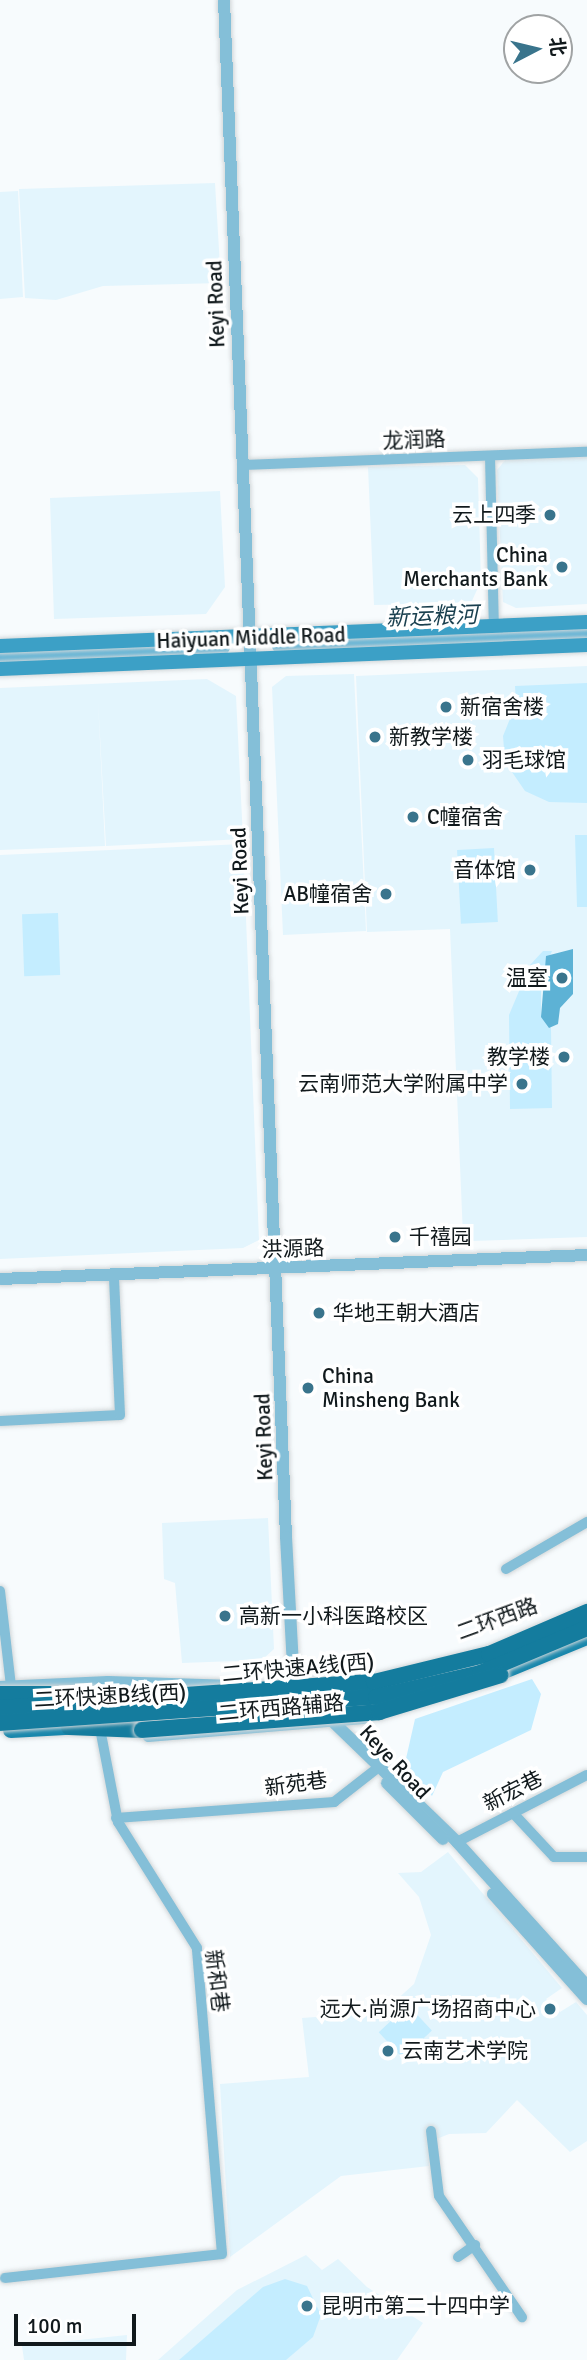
<!DOCTYPE html>
<meta charset="utf-8">
<style>
body{margin:0}
#map{position:relative;width:587px;height:2360px;overflow:hidden;background:#f7fbfd;font-family:Signika,"Noto Sans SC",sans-serif}
div>[style]{position:absolute}
[style*='--x']{left:calc(var(--x)*1px);top:calc(var(--y)*1px);width:calc(var(--w)*1px);rotate:calc(var(--a)*1deg)}
.built>*{inset:0;background:#e3f5fd}
.green>*{inset:0;background:#c4edff;transform-origin:0 0}
.water>*{inset:0;background:#5db2d5}
.river>*{height:14px;margin:-7px;padding:0 7px;transform-origin:7px;border-radius:7px;background:#5db2d5}
.roads{filter:drop-shadow(0 0 2px #d2d7d9) drop-shadow(0 0 2px #d2d7d9)}
.minor>*{height:10px;margin:-5px;padding:0 5px;transform-origin:5px;border-radius:5px;background:#84bfd8}
.tertiary>*{height:12px;margin:-6px;padding:0 6px;transform-origin:6px;border-radius:6px;background:#84bfd8}
.secondary>*{height:14px;margin:-7px;padding:0 7px;transform-origin:7px;border-radius:7px;background:#3ca0c6}
.primary>*{height:16px;margin:-8px;padding:0 8px;transform-origin:8px;border-radius:8px;background:#1887ac}
.trunk>*{height:16px;margin:-8px;padding:0 8px;transform-origin:8px;border-radius:8px;background:#147c9e}
.bridges{filter:drop-shadow(0 0 2px #d2d7d9) drop-shadow(0 0 2px #d2d7d9)}
.trunk-bridge>*{height:16px;margin:-8px;padding:0 8px;transform-origin:8px;border-radius:8px;background:#147c9e}
.dots>*{width:19px;height:19px;translate:-50% -50%;box-sizing:border-box;border:4px solid #fff;border-radius:50%}
span{translate:-50% -50%;white-space:nowrap;text-align:center;line-height:1.15;-webkit-text-stroke:7px #fff;paint-order:stroke}
.street-label{font-size:21px;color:#11191c}
.poi-label{font-size:21px;color:#11191c}
.right{translate:-100% -50%;text-align:right}
.left{translate:0 -50%;text-align:left}
.water-label{font-size:23px;color:#193f4e;font-style:italic}
.north{position:absolute;left:503px;top:14px;width:70px;height:70px;box-sizing:border-box;background:#fff;border:2px solid #a0a3a4;border-radius:50%;rotate:83deg;font-size:19px;font-weight:700;line-height:28px;text-align:center;color:#11191c}
.north::after{content:'';display:block;margin:auto;width:24px;height:32px;background:#39748c;clip-path:polygon(50% 0,100% 100%,50% 72%,0 100%)}
.scale{position:absolute;left:14px;top:2314px;width:122px;height:32px;box-sizing:border-box;border:4px solid #11191c;border-top:0;padding-left:9px;font-size:21px;line-height:24px;white-space:nowrap;color:#11191c;-webkit-text-stroke:5px #fff;paint-order:stroke}
</style>
<div id="map">
<div class="built">
<div style="clip-path:polygon(215px 183px,221px 283px,103px 286px,56px 300px,25px 298px,19px 189px)"></div>
<div style="clip-path:polygon(18px 191px,23px 297px,0 299px,0 192px)"></div>
<div style="clip-path:polygon(587px 451px,587px 604px,516px 608px,503px 602px,497px 470px,511px 453px)"></div>
<div style="clip-path:polygon(465px 465px,478px 478px,481px 581px,471px 603px,374px 605px,368px 467px)"></div>
<div style="clip-path:polygon(220px 491px,225px 587px,206px 614px,54px 619px,50px 498px)"></div>
<div style="clip-path:polygon(587px 666px,587px 1237px,472px 1241px,463px 1236px,450px 929px,367px 932px,356px 676px)"></div>
<div style="clip-path:polygon(354px 674px,366px 931px,283px 935px,272px 687px,286px 676px)"></div>
<div style="clip-path:polygon(207px 679px,236px 696px,243px 839px,106px 846px,98px 700px,105px 846px,0 850px,0 688px)"></div>
<div style="clip-path:polygon(243px 844px,259px 1240px,243px 1248px,0 1259px,0 855px)"></div>
<div style="clip-path:polygon(268px 1518px,274px 1649px,262px 1660px,182px 1663px,175px 1583px,164px 1579px,162px 1523px)"></div>
<div style="clip-path:polygon(448px 1852px,562px 1988px,546px 1999px,560px 2012px,576px 2002px,587px 2015px,587px 2141px,570px 2152px,517px 2100px,486px 2133px,449px 2134px,429px 2142px,429px 2166px,341px 2176px,230px 2257px,220px 2084px,309px 2077px,302px 2018px,383px 2012px,414px 1984px,431px 1935px,419px 1897px,398px 1873px,421px 1872px)"></div>
<div style="clip-path:polygon(306px 2255px,322px 2270px,338px 2259px,367px 2287px,423px 2323px,397px 2360px,158px 2360px,237px 2290px)"></div>
<div style="clip-path:polygon(127px 2335px,126px 2360px,24px 2360px,22px 2346px)"></div>
</div>
<div class="green">
<div style="clip-path:polygon(587px 683px,587px 803px,549px 802px,525px 791px,505px 762px,503px 736px,516px 704px,515px 686px)"></div>
<div style="clip-path:polygon(575px 835px,587px 835px,587px 907px,577px 907px)"></div>
<div style="left:494px;top:848px;width:74px;height:37px;rotate:87deg"></div>
<div style="left:58px;top:913px;width:62px;height:36px;rotate:88deg"></div>
<div style="clip-path:polygon(543px 951px,552px 951px,541px 976px,541px 1014px,551px 1028px,552px 1108px,510px 1109px,509px 1015px,530px 965px)"></div>
<div style="clip-path:polygon(532px 1679px,541px 1694px,531px 1730px,443px 1772px,432px 1796px,405px 1763px,415px 1719px)"></div>
<div style="left:408px;top:2005px;width:35px;height:40px;rotate:47deg"></div>
<div style="clip-path:polygon(285px 2279px,307px 2286px,321px 2315px,313px 2337px,286px 2360px,179px 2360px,263px 2287px)"></div>
</div>
<div class="water">
<div style="clip-path:polygon(573px 949px,573px 994px,560px 1008px,558px 1024px,549px 1028px,541px 1017px,546px 956px)"></div>
</div>
<div class="river">
<div style="--x:279;--y:646;--w:308;--a:-2.2"></div>
<div style="--x:0;--y:656;--w:223;--a:-2.1"></div>
</div>
<div class="roads">
<div class="minor">
<div style="--x:490;--y:456;--w:170;--a:88.7"></div>
<div style="--x:242;--y:465;--w:345;--a:-2.2"></div>
<div style="--x:0;--y:1421;--w:120;--a:-2.9"></div>
<div style="--x:120;--y:1415;--w:140;--a:-92.5"></div>
<div style="--x:506;--y:1569;--w:94;--a:-30.1"></div>
<div style="--x:0;--y:1591;--w:96;--a:83.4"></div>
<div style="--x:0;--y:1686;--w:108;--a:-2.7"></div>
<div style="--x:108;--y:1681;--w:126;--a:1.8"></div>
<div style="--x:148;--y:1737;--w:216;--a:-4.8"></div>
<div style="--x:513;--y:1813;--w:60;--a:47"></div>
<div style="--x:554;--y:1857;--w:33;--a:0"></div>
<div style="--x:116;--y:1818;--w:219;--a:-4.2"></div>
<div style="--x:334;--y:1802;--w:52;--a:-38"></div>
<div style="--x:457;--y:1842;--w:146;--a:-27.3"></div>
<div style="--x:431;--y:2131;--w:65;--a:83"></div>
<div style="--x:439;--y:2196;--w:147;--a:55.6"></div>
<div style="--x:458;--y:2257;--w:21;--a:-35"></div>
<div style="--x:5;--y:2278;--w:218;--a:-6.3"></div>
<div style="--x:222;--y:2254;--w:307;--a:-94.7"></div>
<div style="--x:197;--y:1948;--w:149;--a:-122.1"></div>
<div style="--x:118;--y:1822;--w:90;--a:-100.9"></div>
</div>
<div class="tertiary">
<div style="--x:224;--y:0;--w:1538;--a:87.69"></div>
<div style="--x:286;--y:1537;--w:128;--a:86.9"></div>
<div style="--x:293;--y:1665;--w:30;--a:63"></div>
<div style="--x:0;--y:1279;--w:587;--a:-2.34"></div>
<div style="--x:323;--y:1712;--w:187;--a:44.1"></div>
<div style="--x:457;--y:1842;--w:194;--a:47.9"></div>
<div style="--x:387;--y:1783;--w:79;--a:45"></div>
<div style="--x:493;--y:1894;--w:141;--a:48.2"></div>
</div>
<div class="secondary">
<div style="--x:0;--y:646;--w:587;--a:-2.34"></div>
<div style="--x:0;--y:669;--w:587;--a:-2.34"></div>
</div>
<div class="primary">
<div style="--x:489;--y:1677;--w:106;--a:-22.2"></div>
<div style="--x:11;--y:1730;--w:72;--a:-3.2"></div>
</div>
<div class="trunk">
<div style="--x:69;--y:1727;--w:73;--a:2.4"></div>
</div>
</div>
<div class="bridges">
<div class="trunk-bridge">
<div style="--x:0;--y:1694;--w:93;--a:0"></div>
<div style="--x:0;--y:1708;--w:375;--a:-4"></div>
<div style="--x:374;--y:1682;--w:118;--a:-13.7"></div>
<div style="--x:489;--y:1654;--w:107;--a:-23.2"></div>
<div style="--x:0;--y:1723;--w:377;--a:-4"></div>
<div style="--x:376;--y:1697;--w:107;--a:-13"></div>
<div style="--x:480;--y:1673;--w:116;--a:-22.8"></div>
<div style="--x:142;--y:1730;--w:238;--a:-4.3"></div>
<div style="--x:379;--y:1712;--w:127;--a:-16.9"></div>
</div>
</div>
<div class="dots">
<div style="left:550px;top:515px;background:#39748c"></div>
<div style="left:562px;top:567px;background:#39748c"></div>
<div style="left:446px;top:707px;background:#39748c"></div>
<div style="left:375px;top:737px;background:#39748c"></div>
<div style="left:468px;top:760px;background:#39748c"></div>
<div style="left:413px;top:817px;background:#39748c"></div>
<div style="left:530px;top:870px;background:#39748c"></div>
<div style="left:386px;top:894px;background:#39748c"></div>
<div style="left:562px;top:978px;background:#39748c"></div>
<div style="left:564px;top:1057px;background:#39748c"></div>
<div style="left:522px;top:1084px;background:#39748c"></div>
<div style="left:395px;top:1237px;background:#39748c"></div>
<div style="left:319px;top:1313px;background:#39748c"></div>
<div style="left:308px;top:1388px;background:#39748c"></div>
<div style="left:225px;top:1616px;background:#39748c"></div>
<div style="left:550px;top:2009px;background:#39748c"></div>
<div style="left:388px;top:2051px;background:#39748c"></div>
<div style="left:307px;top:2306px;background:#39748c"></div>
</div>
<div class="street-label">
<span style="left:216px;top:304px;rotate:-92deg">Keyi Road</span>
<span style="left:414px;top:440px;rotate:-2deg">龙润路</span>
<span style="left:251px;top:638px;rotate:-2deg">Haiyuan Middle Road</span>
<span style="left:240px;top:871px;rotate:-92deg">Keyi Road</span>
<span style="left:293px;top:1249px;rotate:-2deg">洪源路</span>
<span style="left:264px;top:1437px;rotate:-92deg">Keyi Road</span>
<span style="left:497px;top:1619px;rotate:-20deg">二环西路</span>
<span style="left:298px;top:1668px;rotate:-5deg">二环快速A线(西)</span>
<span style="left:110px;top:1696px;rotate:-3deg">二环快速B线(西)</span>
<span style="left:281px;top:1708px;rotate:-5deg">二环西路辅路</span>
<span style="left:395px;top:1762px;rotate:47deg">Keye Road</span>
<span style="left:296px;top:1784px;rotate:-8deg">新苑巷</span>
<span style="left:513px;top:1791px;rotate:-27deg">新宏巷</span>
<span style="left:217px;top:1981px;rotate:83deg">新和巷</span>
</div>
<div class="poi-label">
<span class="right" style="left:536px;top:515px">云上四季</span>
<span class="right" style="left:548px;top:567px">China<br>Merchants Bank</span>
<span class="left" style="left:460px;top:707px">新宿舍楼</span>
<span class="left" style="left:389px;top:737px">新教学楼</span>
<span class="left" style="left:482px;top:760px">羽毛球馆</span>
<span class="left" style="left:427px;top:817px">C幢宿舍</span>
<span class="right" style="left:516px;top:870px">音体馆</span>
<span class="right" style="left:372px;top:894px">AB幢宿舍</span>
<span class="right" style="left:548px;top:978px">温室</span>
<span class="right" style="left:550px;top:1057px">教学楼</span>
<span class="right" style="left:508px;top:1084px">云南师范大学附属中学</span>
<span class="left" style="left:409px;top:1237px">千禧园</span>
<span class="left" style="left:333px;top:1313px">华地王朝大酒店</span>
<span class="left" style="left:322px;top:1388px">China<br>Minsheng Bank</span>
<span class="left" style="left:239px;top:1616px">高新一小科医路校区</span>
<span class="right" style="left:536px;top:2009px">远大·尚源广场招商中心</span>
<span class="left" style="left:402px;top:2051px">云南艺术学院</span>
<span class="left" style="left:321px;top:2306px">昆明市第二十四中学</span>
</div>
<div class="water-label">
<span style="left:432px;top:617px;rotate:-2deg">新运粮河</span>
</div>
<div class="north">北</div>
<div class="scale">100 m</div>
</div>
